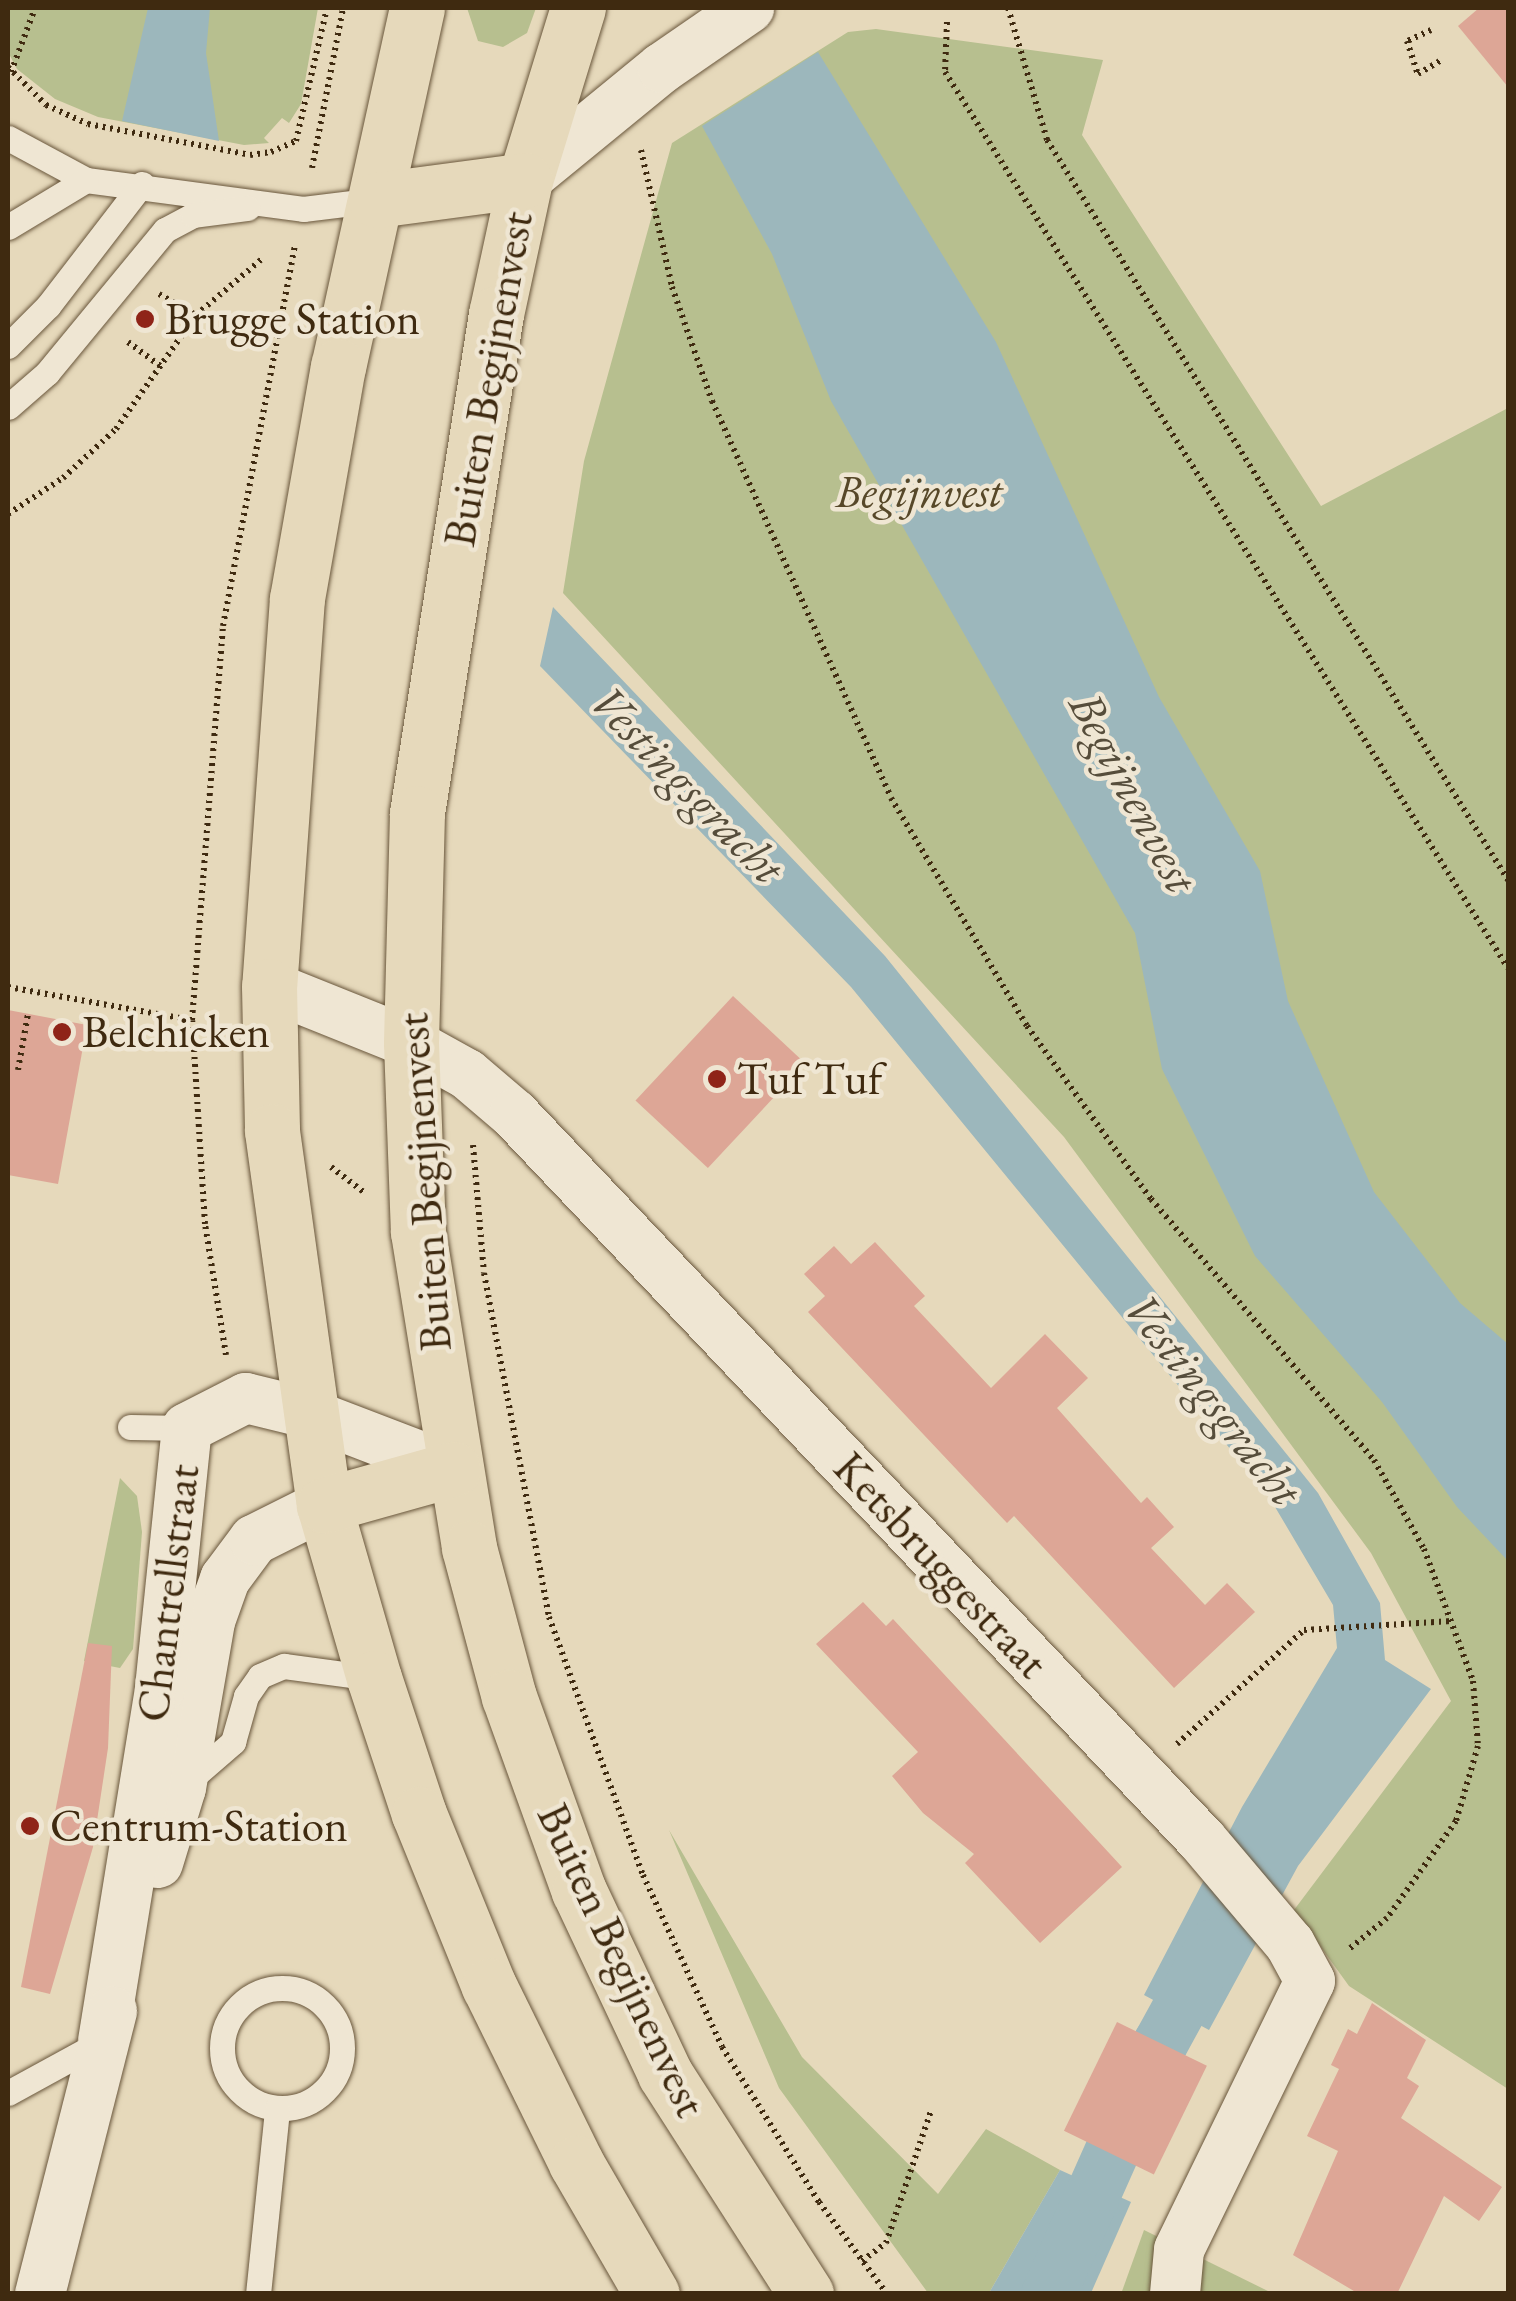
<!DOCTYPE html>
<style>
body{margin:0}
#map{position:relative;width:1516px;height:2301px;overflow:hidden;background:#e6d9bb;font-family:"EB Garamond",serif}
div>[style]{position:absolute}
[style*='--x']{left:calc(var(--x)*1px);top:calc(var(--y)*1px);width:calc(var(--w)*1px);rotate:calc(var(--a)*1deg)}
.green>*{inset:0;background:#b7bf8f}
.water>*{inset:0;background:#9cb7bc}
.canal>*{height:55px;margin:-27.5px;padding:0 27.5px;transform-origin:27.5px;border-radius:27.5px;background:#9cb7bc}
.building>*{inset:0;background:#dda696;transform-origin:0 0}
.path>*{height:6px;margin-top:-3px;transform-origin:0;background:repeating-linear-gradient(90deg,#3f2a10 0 2.5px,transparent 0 7.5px)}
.roads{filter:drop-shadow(0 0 2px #69563b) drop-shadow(0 0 2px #69563b)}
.lane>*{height:25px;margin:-12.5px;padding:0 12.5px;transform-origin:12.5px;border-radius:12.5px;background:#efe6d3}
.lane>.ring{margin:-12.5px;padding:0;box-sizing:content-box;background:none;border:25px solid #efe6d3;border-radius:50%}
.street>*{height:50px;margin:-25px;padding:0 25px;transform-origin:25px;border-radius:25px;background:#efe6d3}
.primary>*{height:55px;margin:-27.5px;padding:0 27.5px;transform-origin:27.5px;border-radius:27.5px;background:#e6d9bb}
.dots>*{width:28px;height:28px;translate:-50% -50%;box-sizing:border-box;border:5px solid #efe6d3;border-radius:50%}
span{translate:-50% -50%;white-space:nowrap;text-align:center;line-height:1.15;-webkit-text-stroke:9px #efe6d3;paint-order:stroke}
.poi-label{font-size:45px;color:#3f2a10}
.left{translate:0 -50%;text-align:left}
.street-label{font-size:45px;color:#3f2a10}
.park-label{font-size:45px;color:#574829;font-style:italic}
.water-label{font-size:48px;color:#564d3b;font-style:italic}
.frame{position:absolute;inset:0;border:10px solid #3f2a10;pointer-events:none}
</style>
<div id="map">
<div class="green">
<div style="clip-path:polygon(8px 8px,318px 8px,301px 104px,289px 123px,282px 118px,264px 138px,269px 143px,244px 145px,98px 117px,55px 99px,17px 69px,8px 52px)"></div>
<div style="clip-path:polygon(467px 8px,536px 8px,527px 33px,503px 47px,478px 41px)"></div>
<div style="clip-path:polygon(876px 29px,1103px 60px,1082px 135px,1321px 506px,1508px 408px,1508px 2089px,1349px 1986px,1294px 1910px,1451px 1701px,1371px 1553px,1064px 1137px,563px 593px,584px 461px,672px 143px,848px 32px)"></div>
<div style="clip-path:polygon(120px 1478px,137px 1496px,142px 1532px,133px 1649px,120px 1668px,84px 1661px)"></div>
<div style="clip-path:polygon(669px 1830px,802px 2057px,938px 2194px,986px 2129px,1060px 2170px,989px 2293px,928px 2293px,779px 2088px)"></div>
<div style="clip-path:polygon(1144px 2230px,1272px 2293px,1121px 2294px)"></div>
</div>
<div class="water">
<div style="clip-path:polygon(148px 8px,210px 8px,206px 53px,219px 141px,122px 121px)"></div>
<div style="clip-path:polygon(818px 52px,996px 342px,1159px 697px,1260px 871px,1288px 1001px,1374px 1192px,1460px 1303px,1508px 1344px,1508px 1561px,1457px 1507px,1382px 1402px,1255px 1256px,1162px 1069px,1135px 933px,831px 401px,772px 254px,702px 126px)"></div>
<div style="clip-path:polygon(553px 607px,885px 956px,1318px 1493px,1380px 1603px,1385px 1660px,1431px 1689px,1298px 1866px,1209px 2030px,1144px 1995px,1242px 1807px,1337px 1648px,1333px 1605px,1268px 1495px,851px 987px,540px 666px)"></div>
<div style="clip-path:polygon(1060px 2170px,1131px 2202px,1091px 2293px,989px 2293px)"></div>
</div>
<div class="canal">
<div style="--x:1048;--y:2294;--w:275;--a:-66"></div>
<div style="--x:1160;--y:2043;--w:111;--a:-61.3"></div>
</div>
<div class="building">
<div style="clip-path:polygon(1479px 8px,1508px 8px,1508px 87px,1458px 26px)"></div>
<div style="left:733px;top:996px;width:99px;height:143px;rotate:43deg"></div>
<div style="clip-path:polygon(8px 1010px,87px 1025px,58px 1184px,8px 1175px)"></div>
<div style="clip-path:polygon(875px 1242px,925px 1296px,914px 1306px,991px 1388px,1045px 1334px,1088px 1378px,1057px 1408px,1141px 1503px,1147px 1497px,1174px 1527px,1151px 1548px,1205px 1605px,1227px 1583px,1255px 1612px,1174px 1688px,1014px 1516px,1007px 1523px,808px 1312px,825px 1296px,804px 1274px,834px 1246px,851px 1264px)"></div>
<div style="clip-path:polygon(863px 1602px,886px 1626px,893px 1619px,1122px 1867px,1040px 1943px,965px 1863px,974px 1854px,923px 1813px,892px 1776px,918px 1752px,816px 1644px)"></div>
<div style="clip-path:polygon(88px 1643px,112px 1646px,108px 1748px,93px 1847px,50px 1994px,21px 1987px)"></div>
<div style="clip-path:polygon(1372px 2003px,1426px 2040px,1407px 2078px,1419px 2086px,1401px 2118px,1502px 2187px,1479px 2221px,1444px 2196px,1397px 2294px,1359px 2294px,1293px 2255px,1338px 2151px,1307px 2136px,1339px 2069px,1331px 2065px,1348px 2029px,1357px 2034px)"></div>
<div style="left:1117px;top:2022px;width:100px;height:121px;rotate:26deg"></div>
</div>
<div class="path">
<div style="--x:1008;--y:8;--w:138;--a:73.5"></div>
<div style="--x:1047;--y:140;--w:872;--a:58.08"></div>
<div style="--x:947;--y:22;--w:50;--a:92.3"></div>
<div style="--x:945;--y:72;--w:1058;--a:57.86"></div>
<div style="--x:1431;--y:30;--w:26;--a:155"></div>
<div style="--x:1407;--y:41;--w:35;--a:72"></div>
<div style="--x:1418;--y:74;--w:29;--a:-31"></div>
<div style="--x:8;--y:67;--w:54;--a:45"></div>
<div style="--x:46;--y:105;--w:46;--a:24.3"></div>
<div style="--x:88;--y:124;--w:165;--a:10.8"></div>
<div style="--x:250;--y:155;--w:21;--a:-8"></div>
<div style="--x:271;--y:152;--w:27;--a:-24"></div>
<div style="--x:296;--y:141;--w:137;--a:-76.9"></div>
<div style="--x:11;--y:72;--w:68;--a:-69.4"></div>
<div style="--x:641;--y:150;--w:140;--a:77.2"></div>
<div style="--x:672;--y:287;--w:121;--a:70.7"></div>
<div style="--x:712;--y:401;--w:435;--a:65.7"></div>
<div style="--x:891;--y:798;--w:265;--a:59.2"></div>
<div style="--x:1027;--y:1026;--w:213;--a:54.4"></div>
<div style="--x:1151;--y:1199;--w:343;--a:49.5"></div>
<div style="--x:1374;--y:1460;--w:102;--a:60.7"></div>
<div style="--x:1424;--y:1549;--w:141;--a:69.6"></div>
<div style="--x:1473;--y:1681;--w:65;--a:85.6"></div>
<div style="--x:1478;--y:1746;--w:78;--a:106.3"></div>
<div style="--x:1456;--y:1821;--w:119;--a:125.4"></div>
<div style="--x:1387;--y:1918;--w:49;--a:140.8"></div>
<div style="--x:312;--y:168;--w:163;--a:-79"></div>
<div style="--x:159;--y:294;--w:43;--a:29.6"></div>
<div style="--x:128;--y:342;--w:44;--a:36.6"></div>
<div style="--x:8;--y:514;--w:66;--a:-33.2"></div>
<div style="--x:63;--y:478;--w:72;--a:-42.8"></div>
<div style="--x:116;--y:429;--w:139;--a:-54.9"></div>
<div style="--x:196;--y:315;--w:88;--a:-40.4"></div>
<div style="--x:8;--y:987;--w:187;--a:10.2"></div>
<div style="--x:18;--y:1070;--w:57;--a:-79.9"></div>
<div style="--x:473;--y:1145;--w:128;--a:85.1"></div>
<div style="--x:484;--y:1273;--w:350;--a:79.3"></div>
<div style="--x:549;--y:1617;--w:275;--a:70"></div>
<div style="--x:643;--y:1875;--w:189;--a:65.3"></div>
<div style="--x:722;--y:2047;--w:183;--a:58"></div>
<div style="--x:819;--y:2202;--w:114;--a:53.5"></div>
<div style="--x:331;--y:1167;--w:43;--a:37.4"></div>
<div style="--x:226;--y:1355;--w:133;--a:-99.1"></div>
<div style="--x:205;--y:1224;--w:204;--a:-93.6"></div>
<div style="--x:192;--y:1020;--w:395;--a:-85.5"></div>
<div style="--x:223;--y:626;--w:389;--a:-79.3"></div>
<div style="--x:1177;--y:1744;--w:171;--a:-41.9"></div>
<div style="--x:1304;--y:1630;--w:148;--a:-3.5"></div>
<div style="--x:862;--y:2261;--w:30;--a:-37"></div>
<div style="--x:886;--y:2243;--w:139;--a:-71.2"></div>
</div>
<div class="roads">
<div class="lane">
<div style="--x:8;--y:138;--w:89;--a:28.3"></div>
<div style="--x:86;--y:180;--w:219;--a:7.6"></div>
<div style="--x:303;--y:209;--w:74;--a:-7"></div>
<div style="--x:8;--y:227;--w:91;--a:-31.1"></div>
<div style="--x:8;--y:346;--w:57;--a:-45"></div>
<div style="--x:48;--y:306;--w:154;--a:-52.4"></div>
<div style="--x:8;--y:407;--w:52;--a:-41.1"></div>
<div style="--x:47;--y:373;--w:185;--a:-50.5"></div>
<div style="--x:165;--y:230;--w:32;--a:-28"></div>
<div style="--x:193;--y:215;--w:55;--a:-7.3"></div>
<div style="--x:130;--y:1427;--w:57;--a:1"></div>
<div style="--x:188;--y:1781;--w:60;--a:-40.9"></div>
<div style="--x:233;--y:1742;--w:48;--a:-74.2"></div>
<div style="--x:246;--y:1696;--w:24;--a:-55"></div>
<div style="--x:260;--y:1676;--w:26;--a:-23"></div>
<div style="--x:284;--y:1666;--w:91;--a:7.6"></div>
<div class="ring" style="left:222px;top:1988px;width:95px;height:95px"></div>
<div style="--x:8;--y:2093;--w:108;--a:-28.7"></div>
<div style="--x:258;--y:2294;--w:186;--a:-84.1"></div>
</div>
<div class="street">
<div style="--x:525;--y:180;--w:177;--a:-39.3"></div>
<div style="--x:662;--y:68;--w:106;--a:-34.6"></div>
<div style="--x:269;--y:986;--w:153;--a:21.9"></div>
<div style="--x:411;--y:1043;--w:64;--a:29"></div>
<div style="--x:467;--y:1074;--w:62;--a:40.4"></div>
<div style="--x:514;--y:1114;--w:1000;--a:46.54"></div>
<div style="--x:1202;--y:1840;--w:136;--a:49.8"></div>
<div style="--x:1290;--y:1944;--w:42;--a:61.6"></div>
<div style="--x:1310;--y:1981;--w:299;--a:116"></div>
<div style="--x:1179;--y:2250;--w:44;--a:95.2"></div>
<div style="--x:158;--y:1863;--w:78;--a:-73"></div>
<div style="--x:181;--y:1788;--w:169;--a:-80.1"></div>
<div style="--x:210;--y:1621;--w:45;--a:-70.3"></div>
<div style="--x:225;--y:1579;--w:49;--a:-53.4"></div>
<div style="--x:254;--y:1540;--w:78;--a:-26.6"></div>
<div style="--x:103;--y:2041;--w:358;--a:-80.8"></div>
<div style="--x:160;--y:1688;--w:261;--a:-84.1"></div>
<div style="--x:187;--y:1428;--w:66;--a:-27"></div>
<div style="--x:246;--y:1398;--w:63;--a:13.8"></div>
<div style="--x:307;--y:1413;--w:156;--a:21"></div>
<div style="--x:40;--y:2294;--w:292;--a:-75.7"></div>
</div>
<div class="primary">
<div style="--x:417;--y:8;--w:367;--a:102.4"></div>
<div style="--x:338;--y:366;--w:236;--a:100"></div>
<div style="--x:297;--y:598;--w:389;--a:94.1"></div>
<div style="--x:269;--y:986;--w:145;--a:88.8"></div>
<div style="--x:272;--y:1131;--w:378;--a:82.1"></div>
<div style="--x:324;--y:1505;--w:180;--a:73.9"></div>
<div style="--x:374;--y:1678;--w:143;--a:71.7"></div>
<div style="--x:419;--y:1814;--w:186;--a:67.9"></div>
<div style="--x:489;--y:1986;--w:197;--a:63.8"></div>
<div style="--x:576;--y:2163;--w:151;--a:59.9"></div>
<div style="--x:578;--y:8;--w:180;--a:107.1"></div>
<div style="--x:525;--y:180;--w:137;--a:102.2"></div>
<div style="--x:496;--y:314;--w:505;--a:99"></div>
<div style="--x:417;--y:813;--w:230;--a:91.5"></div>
<div style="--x:411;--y:1043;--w:189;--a:87.9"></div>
<div style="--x:418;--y:1232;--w:320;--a:80.8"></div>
<div style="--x:469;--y:1548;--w:154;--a:75"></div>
<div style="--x:509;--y:1697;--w:206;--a:70.2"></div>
<div style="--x:579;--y:1891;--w:202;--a:64.8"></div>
<div style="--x:665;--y:2074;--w:261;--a:57.3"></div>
<div style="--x:376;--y:200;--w:150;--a:-7.6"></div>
<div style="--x:324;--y:1505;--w:134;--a:-15.6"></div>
</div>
</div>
<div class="dots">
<div style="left:145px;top:319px;background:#8f2418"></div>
<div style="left:62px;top:1032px;background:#8f2418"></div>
<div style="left:717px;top:1079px;background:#8f2418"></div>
<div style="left:30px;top:1826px;background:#8f2418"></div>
</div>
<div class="poi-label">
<span class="left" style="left:165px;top:319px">Brugge Station</span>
<span class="left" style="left:82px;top:1032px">Belchicken</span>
<span class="left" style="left:737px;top:1079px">Tuf Tuf</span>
<span class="left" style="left:50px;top:1826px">Centrum-Station</span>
</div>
<div class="street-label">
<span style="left:488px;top:379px;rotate:-80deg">Buiten Begijnenvest</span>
<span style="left:424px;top:1182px;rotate:-94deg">Buiten Begijnenvest</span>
<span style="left:941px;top:1565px;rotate:47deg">Ketsbruggestraat</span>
<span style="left:168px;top:1593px;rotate:-83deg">Chantrellstraat</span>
<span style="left:622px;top:1960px;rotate:65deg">Buiten Begijnenvest</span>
</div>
<div class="park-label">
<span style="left:919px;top:492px">Begijnvest</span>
</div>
<div class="water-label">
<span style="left:688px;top:784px;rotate:46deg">Vestingsgracht</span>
<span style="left:1134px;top:792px;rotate:62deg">Begijnenvest</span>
<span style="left:1214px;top:1399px;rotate:52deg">Vestingsgracht</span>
</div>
<div class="frame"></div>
</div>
